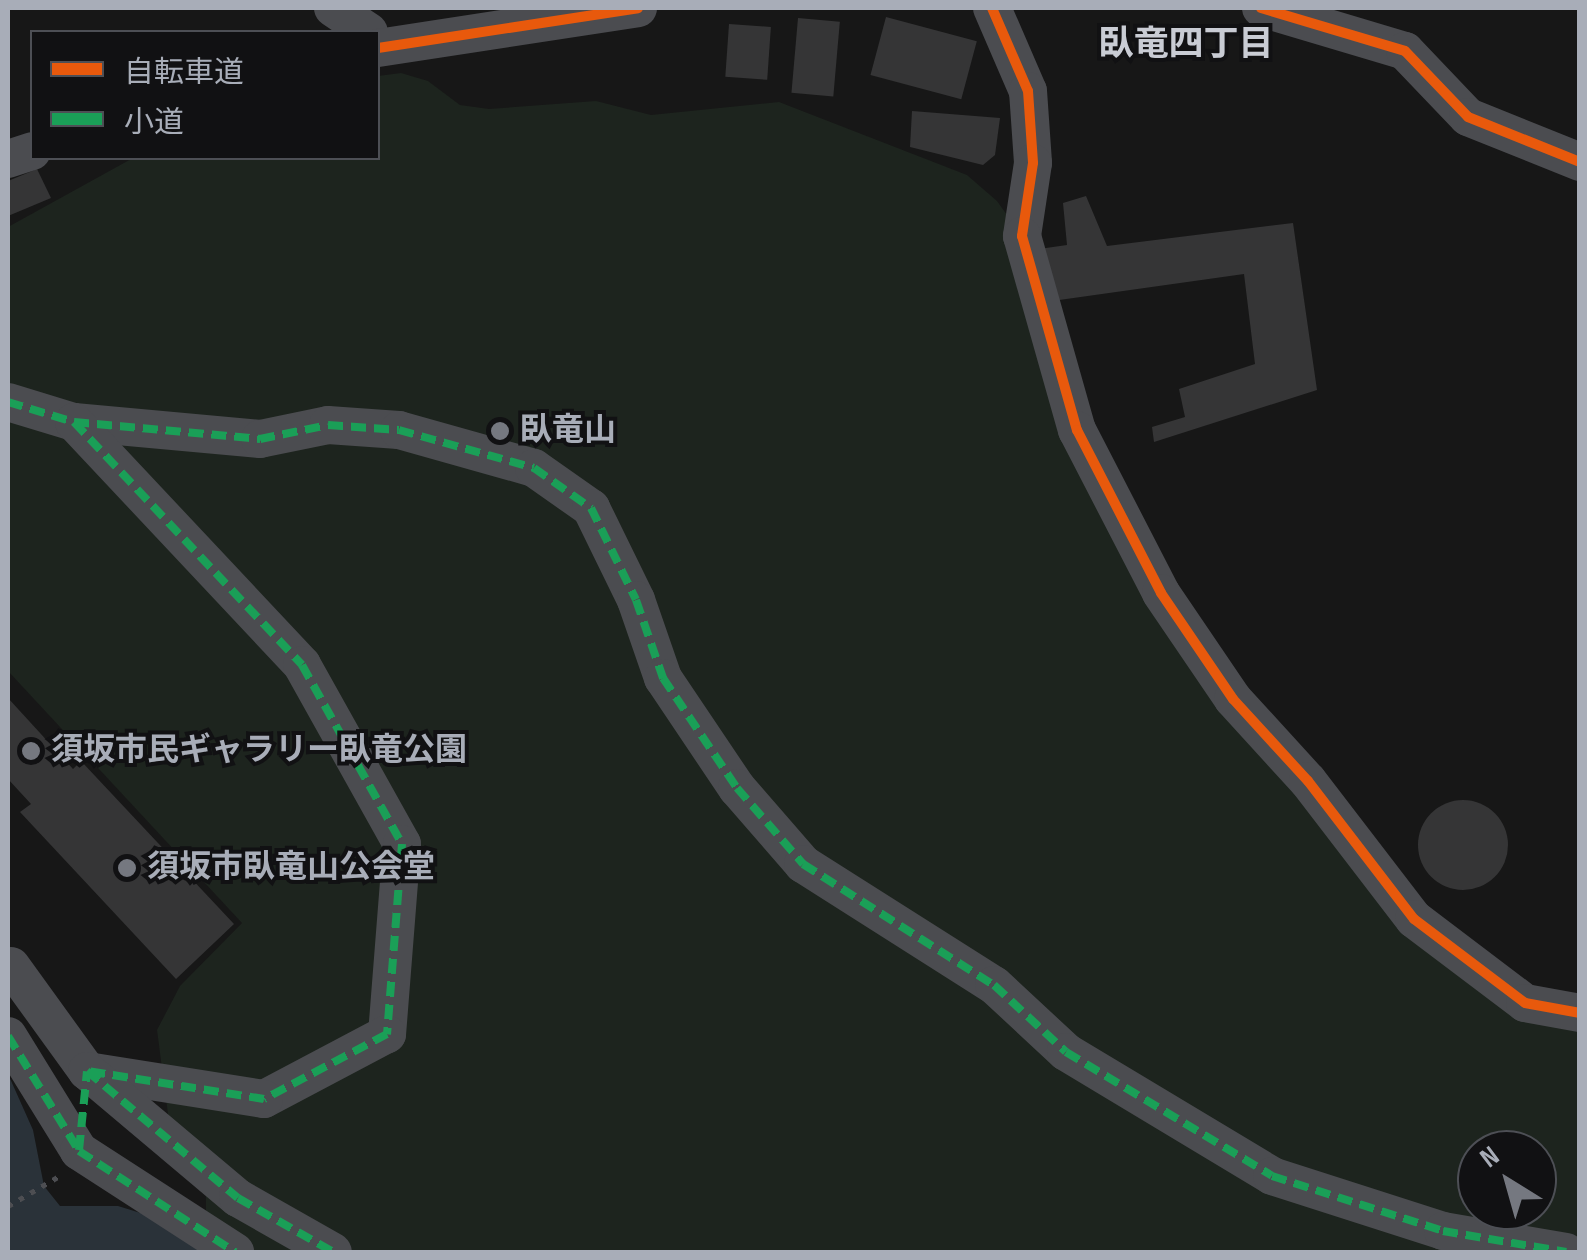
<!DOCTYPE html>
<meta charset="utf-8">
<style>
body{margin:0}
#map{position:relative;width:1587px;height:1260px;overflow:hidden;background:#171717;font-family:"Sofia Sans Condensed","Noto Sans JP",sans-serif}
div>[style]{position:absolute}
[style*='--x']{left:calc(var(--x)*1px);top:calc(var(--y)*1px);width:calc(var(--w)*1px);rotate:calc(var(--a)*1deg)}
.green>*{inset:0;background:#1d241e}
.water>*{inset:0;background:#2a3239}
.building>*{inset:0;background:#353536;transform-origin:0 0}
.round{border-radius:50%}
.path>*{height:5px;margin-top:-2.5px;transform-origin:0;background:repeating-linear-gradient(90deg,#4d4e52 0 5px,transparent 0 13px)}
.minor>*{height:38px;margin:-19px;padding:0 19px;transform-origin:19px;border-radius:19px;background:#4b4c50}
.quiet>*{height:8px;margin-top:-4px;transform-origin:0;background:repeating-linear-gradient(90deg,#1a9f57 0 15px,transparent 0 23px)}
.cycleway>*{height:10px;margin:-5px;padding:0 5px;transform-origin:5px;border-radius:5px;background:#e8590c}
.dots>*{width:28px;height:28px;translate:-50% -50%;box-sizing:border-box;border:5px solid #111113;border-radius:50%}
span{translate:-50% -50%;white-space:nowrap;text-align:center;line-height:1.15;-webkit-text-stroke:8px #111113;paint-order:stroke}
.poi-label{font-size:32px;color:#a8adb8;font-weight:700}
.left{translate:0 -50%;text-align:left}
.neighbourhood-label{font-size:35px;color:#c9ccd4;font-weight:700}
.frame{position:absolute;inset:0;border:10px solid #a8adb8;pointer-events:none}
.legend{position:absolute;left:30px;top:30px;width:350px;height:130px;box-sizing:border-box;background:#111113;border:2px solid #4d4f55;margin:0;padding:12px 18px;list-style:none;font-size:30px;color:#a8adb8}
.legend li{display:flex;align-items:center;gap:20px;height:50px}
.legend b{width:50px;border:2px solid #4d4f55}
.north{position:absolute;left:1457px;top:1130px;width:100px;height:100px;box-sizing:border-box;background:#111113;border:2px solid #4d4f55;border-radius:50%;rotate:323deg;font-size:28px;font-weight:700;line-height:40px;text-align:center;color:#a8adb8}
.north::after{content:'';display:block;margin:auto;width:35px;height:45px;background:#757880;clip-path:polygon(50% 0,100% 100%,50% 72%,0 100%)}
</style>
<div id="map">
<div class="green">
<div style="clip-path:polygon(evenodd,401px 73px,428px 81px,460px 105px,489px 109px,596px 101px,651px 115px,779px 102px,967px 175px,997px 201px,1022px 236px,1161px 593px,1414px 919px,1579px 1013px,1579px 1252px,252px 1252px,206px 1211px,206px 1190px,170px 1129px,157px 1030px,180px 986px,242px 923px,8px 671px,8px 227px,133px 158px,378px 158px,378px 76px,401px 73px,1477px 1150px,1537px 1150px,1537px 1210px,1477px 1210px,1477px 1150px)"></div>
</div>
<div class="water">
<div style="clip-path:polygon(8px 1074px,33px 1130px,44px 1186px,60px 1206px,118px 1206px,147px 1215px,207px 1252px,8px 1252px)"></div>
</div>
<div class="building">
<div style="left:886px;top:17px;width:94px;height:60px;rotate:15deg"></div>
<div style="left:798px;top:18px;width:42px;height:75px;rotate:5deg"></div>
<div style="left:729px;top:24px;width:42px;height:53px;rotate:4deg"></div>
<div style="clip-path:polygon(912px 111px,1000px 118px,995px 155px,983px 165px,910px 147px)"></div>
<div style="clip-path:polygon(37px 169px,51px 198px,8px 216px,8px 181px)"></div>
<div style="clip-path:polygon(1086px 196px,1107px 246px,1293px 223px,1317px 390px,1154px 442px,1152px 427px,1185px 417px,1179px 389px,1255px 364px,1244px 274px,1045px 302px,1039px 249px,1067px 245px,1063px 203px)"></div>
<div style="clip-path:polygon(8px 698px,73px 769px,81px 761px,234px 924px,176px 979px,20px 812px,31px 804px,8px 779px)"></div>
<div class="round" style="left:1418px;top:800px;width:90px;height:90px"></div>
</div>
<div class="path">
<div style="--x:8;--y:1206;--w:61;--a:-30.3"></div>
</div>
<div class="minor">
<div style="--x:333;--y:8;--w:43;--a:33.7"></div>
<div style="--x:992;--y:8;--w:90;--a:66.6"></div>
<div style="--x:1028;--y:91;--w:72;--a:86"></div>
<div style="--x:1033;--y:163;--w:74;--a:98.6"></div>
<div style="--x:1022;--y:236;--w:202;--a:74.2"></div>
<div style="--x:1077;--y:430;--w:183;--a:62.7"></div>
<div style="--x:1161;--y:593;--w:128;--a:55.8"></div>
<div style="--x:1233;--y:699;--w:111;--a:47.6"></div>
<div style="--x:1308;--y:781;--w:174;--a:52.5"></div>
<div style="--x:1414;--y:919;--w:139;--a:37.1"></div>
<div style="--x:1525;--y:1003;--w:56;--a:10.3"></div>
<div style="--x:1261;--y:8;--w:150;--a:16.6"></div>
<div style="--x:1405;--y:51;--w:91;--a:46.3"></div>
<div style="--x:1468;--y:117;--w:121;--a:21.9"></div>
<div style="--x:378;--y:48;--w:263;--a:-8.7"></div>
<div style="--x:8;--y:159;--w:25;--a:-18"></div>
<div style="--x:8;--y:402;--w:69;--a:16.9"></div>
<div style="--x:74;--y:422;--w:187;--a:5.2"></div>
<div style="--x:260;--y:439;--w:69;--a:-11.6"></div>
<div style="--x:328;--y:425;--w:71;--a:4"></div>
<div style="--x:399;--y:430;--w:140;--a:15.7"></div>
<div style="--x:534;--y:468;--w:70;--a:35.1"></div>
<div style="--x:591;--y:508;--w:102;--a:63.9"></div>
<div style="--x:636;--y:600;--w:83;--a:70.9"></div>
<div style="--x:663;--y:678;--w:133;--a:56.1"></div>
<div style="--x:737;--y:788;--w:101;--a:49"></div>
<div style="--x:803;--y:864;--w:226;--a:32.4"></div>
<div style="--x:994;--y:985;--w:98;--a:42.9"></div>
<div style="--x:1066;--y:1052;--w:240;--a:31"></div>
<div style="--x:1272;--y:1176;--w:180;--a:17.8"></div>
<div style="--x:1443;--y:1231;--w:125;--a:9.7"></div>
<div style="--x:74;--y:422;--w:333;--a:46.8"></div>
<div style="--x:302;--y:665;--w:205;--a:60.8"></div>
<div style="--x:402;--y:844;--w:191;--a:94.5"></div>
<div style="--x:387;--y:1034;--w:139;--a:152.1"></div>
<div style="--x:264;--y:1099;--w:179;--a:-171"></div>
<div style="--x:11;--y:966;--w:130;--a:54.1"></div>
<div style="--x:87;--y:1071;--w:197;--a:40.1"></div>
<div style="--x:238;--y:1198;--w:109;--a:29.6"></div>
<div style="--x:8;--y:1036;--w:135;--a:58.3"></div>
<div style="--x:79;--y:1151;--w:186;--a:32.9"></div>
</div>
<div class="quiet">
<div style="--x:8;--y:402;--w:69;--a:16.9"></div>
<div style="--x:74;--y:422;--w:187;--a:5.2"></div>
<div style="--x:260;--y:439;--w:69;--a:-11.6"></div>
<div style="--x:328;--y:425;--w:71;--a:4"></div>
<div style="--x:399;--y:430;--w:140;--a:15.7"></div>
<div style="--x:534;--y:468;--w:70;--a:35.1"></div>
<div style="--x:591;--y:508;--w:102;--a:63.9"></div>
<div style="--x:636;--y:600;--w:83;--a:70.9"></div>
<div style="--x:663;--y:678;--w:133;--a:56.1"></div>
<div style="--x:737;--y:788;--w:101;--a:49"></div>
<div style="--x:803;--y:864;--w:226;--a:32.4"></div>
<div style="--x:994;--y:985;--w:98;--a:42.9"></div>
<div style="--x:1066;--y:1052;--w:240;--a:31"></div>
<div style="--x:1272;--y:1176;--w:180;--a:17.8"></div>
<div style="--x:1443;--y:1231;--w:125;--a:9.7"></div>
<div style="--x:74;--y:422;--w:333;--a:46.8"></div>
<div style="--x:302;--y:665;--w:205;--a:60.8"></div>
<div style="--x:402;--y:844;--w:191;--a:94.5"></div>
<div style="--x:387;--y:1034;--w:139;--a:152.1"></div>
<div style="--x:264;--y:1099;--w:179;--a:-171"></div>
<div style="--x:8;--y:1036;--w:135;--a:58.3"></div>
<div style="--x:79;--y:1151;--w:186;--a:32.9"></div>
<div style="--x:87;--y:1071;--w:197;--a:40.1"></div>
<div style="--x:238;--y:1198;--w:109;--a:29.6"></div>
<div style="--x:79;--y:1150;--w:79;--a:-84.2"></div>
</div>
<div class="cycleway">
<div style="--x:992;--y:8;--w:90;--a:66.6"></div>
<div style="--x:1028;--y:91;--w:72;--a:86"></div>
<div style="--x:1033;--y:163;--w:74;--a:98.6"></div>
<div style="--x:1022;--y:236;--w:202;--a:74.2"></div>
<div style="--x:1077;--y:430;--w:183;--a:62.7"></div>
<div style="--x:1161;--y:593;--w:128;--a:55.8"></div>
<div style="--x:1233;--y:699;--w:111;--a:47.6"></div>
<div style="--x:1308;--y:781;--w:174;--a:52.5"></div>
<div style="--x:1414;--y:919;--w:139;--a:37.1"></div>
<div style="--x:1525;--y:1003;--w:56;--a:10.3"></div>
<div style="--x:1261;--y:8;--w:150;--a:16.6"></div>
<div style="--x:1405;--y:51;--w:91;--a:46.3"></div>
<div style="--x:1468;--y:117;--w:121;--a:21.9"></div>
<div style="--x:378;--y:48;--w:263;--a:-8.7"></div>
</div>
<div class="dots">
<div style="left:500px;top:431px;background:#757880"></div>
<div style="left:31px;top:751px;background:#757880"></div>
<div style="left:127px;top:868px;background:#757880"></div>
</div>
<div class="poi-label">
<span class="left" style="left:520px;top:431px">臥竜山</span>
<span class="left" style="left:51px;top:751px">須坂市民ギャラリー臥竜公園</span>
<span class="left" style="left:147px;top:868px">須坂市臥竜山公会堂</span>
</div>
<div class="neighbourhood-label">
<span style="left:1186px;top:45px">臥竜四丁目</span>
</div>
<div class="frame"></div>
<ul class="legend">
<li><b style="height:12px;background:#e8590c"></b>自転車道</li>
<li><b style="height:12px;background:#1a9f57"></b>小道</li>
</ul>
<div class="north">N</div>
</div>
